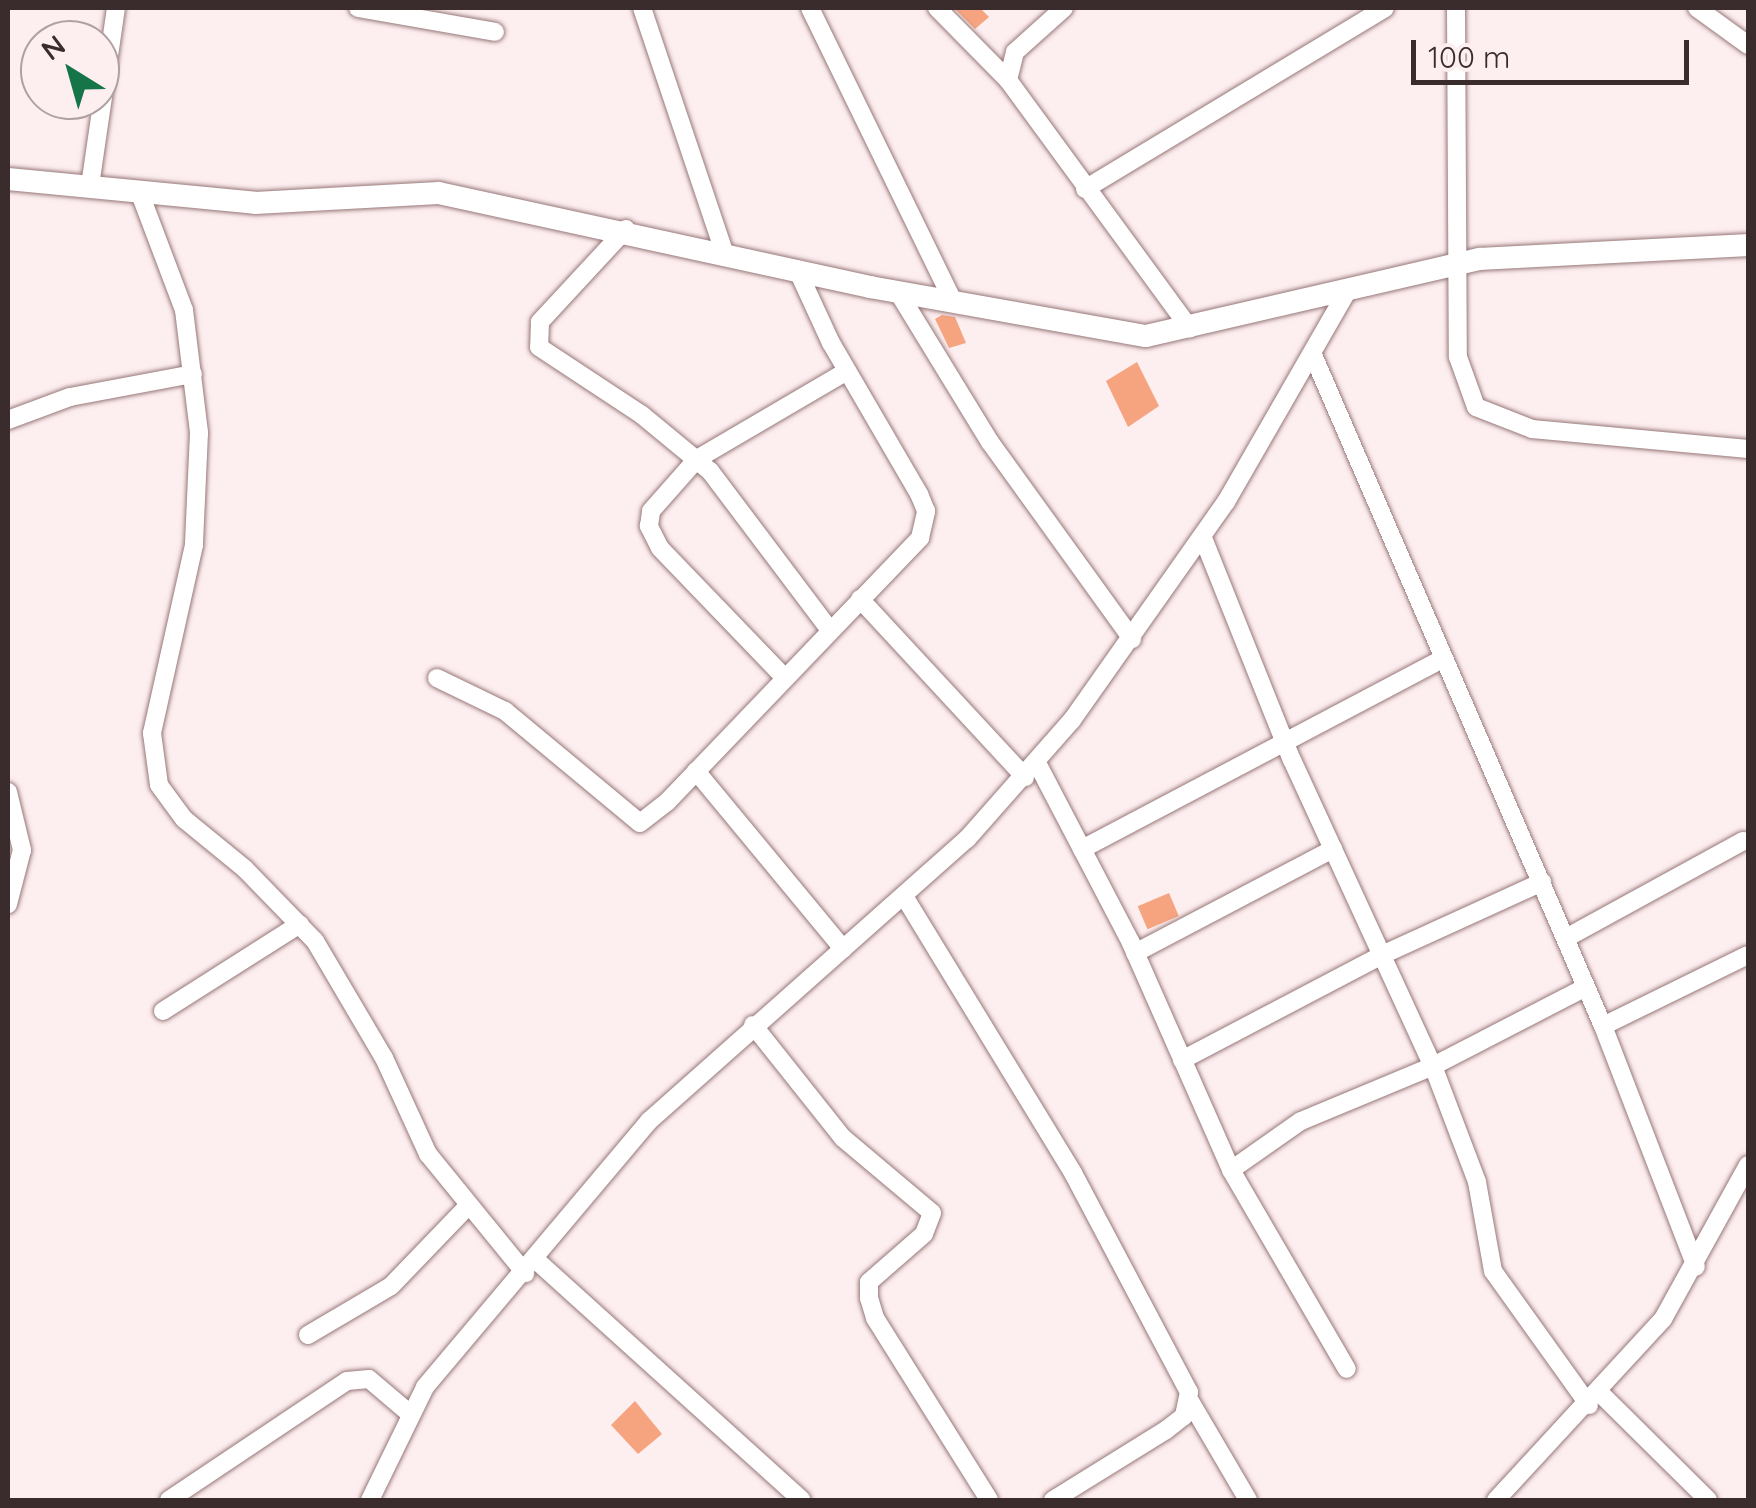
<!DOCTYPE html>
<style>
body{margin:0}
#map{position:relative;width:1756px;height:1508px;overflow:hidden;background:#fdeeef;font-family:Quicksand,sans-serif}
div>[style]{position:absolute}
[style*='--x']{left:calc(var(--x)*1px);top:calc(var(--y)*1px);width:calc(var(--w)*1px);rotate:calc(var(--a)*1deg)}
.building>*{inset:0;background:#f6a480;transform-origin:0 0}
.roads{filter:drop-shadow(0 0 2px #977778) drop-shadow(0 0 2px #977778)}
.minor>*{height:18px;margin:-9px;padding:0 9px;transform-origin:9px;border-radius:9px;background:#fff}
.tertiary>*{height:22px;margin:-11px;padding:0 11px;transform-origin:11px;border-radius:11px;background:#fff}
span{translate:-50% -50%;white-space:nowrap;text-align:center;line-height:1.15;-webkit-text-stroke:9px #fdeeef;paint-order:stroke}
.frame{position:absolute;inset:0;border:10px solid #3a2c2c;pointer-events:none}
.north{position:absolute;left:20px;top:20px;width:100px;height:100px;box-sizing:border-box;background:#fdeeef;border:2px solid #afa0a1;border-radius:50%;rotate:323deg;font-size:28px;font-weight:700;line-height:40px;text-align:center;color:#3a2c2c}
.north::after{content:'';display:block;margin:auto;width:35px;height:45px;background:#167449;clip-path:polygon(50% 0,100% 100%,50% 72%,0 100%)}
.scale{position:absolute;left:1411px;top:40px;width:278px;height:45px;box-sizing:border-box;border:5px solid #3a2c2c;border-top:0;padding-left:12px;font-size:30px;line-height:35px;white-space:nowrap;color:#3a2c2c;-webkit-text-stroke:8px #fdeeef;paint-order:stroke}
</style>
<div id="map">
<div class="building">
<div style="clip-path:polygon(954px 8px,980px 8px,989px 17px,975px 29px)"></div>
<div style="clip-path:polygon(942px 315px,955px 317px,966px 343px,949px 348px,935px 319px)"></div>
<div style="clip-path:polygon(1137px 362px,1159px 406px,1128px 427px,1106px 381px)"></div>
<div style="left:1169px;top:893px;width:25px;height:34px;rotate:67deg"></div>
<div style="clip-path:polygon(635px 1401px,662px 1434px,638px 1454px,611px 1425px)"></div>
</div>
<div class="roads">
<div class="minor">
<div style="--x:358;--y:8;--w:139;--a:9.9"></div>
<div style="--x:642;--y:8;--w:256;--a:71.4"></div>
<div style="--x:810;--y:8;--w:328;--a:64"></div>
<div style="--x:937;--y:8;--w:101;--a:45.4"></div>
<div style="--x:1064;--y:8;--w:66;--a:138.1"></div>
<div style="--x:1015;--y:52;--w:29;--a:104"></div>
<div style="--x:1008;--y:80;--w:308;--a:53.8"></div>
<div style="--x:1456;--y:8;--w:349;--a:89.7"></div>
<div style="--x:1458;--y:357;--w:53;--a:70.2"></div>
<div style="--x:1476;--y:407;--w:60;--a:21.4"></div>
<div style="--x:1532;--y:429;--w:217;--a:5.3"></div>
<div style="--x:1697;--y:8;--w:63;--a:36"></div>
<div style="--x:90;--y:186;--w:180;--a:-81.7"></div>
<div style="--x:1085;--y:189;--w:350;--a:-31.1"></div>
<div style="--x:139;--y:191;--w:127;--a:69.3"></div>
<div style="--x:184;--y:310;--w:124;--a:83"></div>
<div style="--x:199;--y:433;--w:112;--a:92.6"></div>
<div style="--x:194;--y:545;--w:193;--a:102.6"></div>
<div style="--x:152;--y:733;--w:52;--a:82.3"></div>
<div style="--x:159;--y:785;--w:42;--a:53.7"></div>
<div style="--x:184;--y:819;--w:79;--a:39.3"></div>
<div style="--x:245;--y:869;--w:100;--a:45.8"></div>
<div style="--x:315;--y:941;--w:136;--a:59.5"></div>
<div style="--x:384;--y:1058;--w:106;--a:65.4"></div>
<div style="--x:428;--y:1154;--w:154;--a:50.8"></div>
<div style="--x:626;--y:229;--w:127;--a:132.8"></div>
<div style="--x:540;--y:322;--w:25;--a:92"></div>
<div style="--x:539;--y:347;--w:123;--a:33.4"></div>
<div style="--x:642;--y:415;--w:88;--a:39.5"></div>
<div style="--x:710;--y:471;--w:198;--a:53"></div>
<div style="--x:898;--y:292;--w:176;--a:58.5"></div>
<div style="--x:990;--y:442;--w:243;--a:54.2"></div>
<div style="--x:1313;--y:355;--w:731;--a:66.63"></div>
<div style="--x:1603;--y:1026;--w:258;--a:68.9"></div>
<div style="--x:8;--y:420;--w:66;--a:-20.4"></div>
<div style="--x:70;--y:397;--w:125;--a:-10.6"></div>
<div style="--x:1203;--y:538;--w:239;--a:68.2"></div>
<div style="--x:1292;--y:760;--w:337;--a:65.3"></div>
<div style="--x:1433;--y:1066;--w:124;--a:69.2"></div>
<div style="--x:1477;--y:1182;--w:90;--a:79.8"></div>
<div style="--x:1493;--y:1271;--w:165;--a:54.4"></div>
<div style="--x:860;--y:599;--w:243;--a:47.2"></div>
<div style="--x:784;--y:677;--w:179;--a:-133.9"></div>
<div style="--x:660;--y:548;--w:25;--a:-117"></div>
<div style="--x:649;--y:526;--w:15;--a:-82"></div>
<div style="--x:651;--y:511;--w:69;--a:-48.5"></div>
<div style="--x:697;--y:459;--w:174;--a:-30.4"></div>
<div style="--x:437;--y:678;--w:76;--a:25.9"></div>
<div style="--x:505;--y:711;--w:175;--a:39.7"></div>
<div style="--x:640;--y:823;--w:34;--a:-38"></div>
<div style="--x:667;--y:802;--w:366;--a:-46.2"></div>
<div style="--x:920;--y:538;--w:28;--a:-77"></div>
<div style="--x:926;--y:511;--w:18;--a:-112"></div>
<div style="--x:919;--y:494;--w:175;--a:-120.2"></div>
<div style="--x:831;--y:343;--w:81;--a:-114.7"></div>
<div style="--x:1037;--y:763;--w:203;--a:62.4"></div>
<div style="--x:1131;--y:943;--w:248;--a:66.2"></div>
<div style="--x:1231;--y:1170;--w:230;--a:59.8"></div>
<div style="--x:696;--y:771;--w:231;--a:50.4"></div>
<div style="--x:8;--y:792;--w:60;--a:76.4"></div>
<div style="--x:22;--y:850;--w:56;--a:104.5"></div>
<div style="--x:1082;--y:849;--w:409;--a:-27.8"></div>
<div style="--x:904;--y:896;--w:324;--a:58.6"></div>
<div style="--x:1073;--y:1173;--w:248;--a:62.1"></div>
<div style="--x:1189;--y:1392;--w:25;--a:102"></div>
<div style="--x:1184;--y:1416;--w:23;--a:142"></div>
<div style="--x:1166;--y:1430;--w:133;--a:148.2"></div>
<div style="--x:1566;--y:938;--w:202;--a:-28.7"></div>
<div style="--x:1135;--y:953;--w:224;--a:-27.7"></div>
<div style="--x:163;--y:1011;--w:162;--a:-32.4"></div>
<div style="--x:753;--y:1025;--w:144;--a:51.5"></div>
<div style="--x:843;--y:1138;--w:116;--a:40.1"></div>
<div style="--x:932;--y:1213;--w:22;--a:111"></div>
<div style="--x:924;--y:1234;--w:73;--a:138.9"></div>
<div style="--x:869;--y:1282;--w:16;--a:90"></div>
<div style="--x:869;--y:1298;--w:21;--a:73"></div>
<div style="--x:875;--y:1318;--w:215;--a:57.9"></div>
<div style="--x:1603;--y:1026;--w:161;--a:-26.1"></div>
<div style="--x:1182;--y:1060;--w:226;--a:-27.7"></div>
<div style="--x:1382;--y:955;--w:176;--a:-24.5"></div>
<div style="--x:1231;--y:1170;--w:85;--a:-35"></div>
<div style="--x:1301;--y:1121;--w:143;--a:-22.6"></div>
<div style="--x:1433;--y:1066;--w:172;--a:-27.3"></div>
<div style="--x:536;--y:1260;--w:358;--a:42.1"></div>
<div style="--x:308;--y:1335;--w:96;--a:-30.6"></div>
<div style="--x:391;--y:1286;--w:112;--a:-46.1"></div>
<div style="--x:1600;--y:1393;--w:152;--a:44.7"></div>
<div style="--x:1190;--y:1401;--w:115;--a:59.6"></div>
<div style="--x:169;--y:1500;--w:214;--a:-33.8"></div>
<div style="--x:347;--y:1381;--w:22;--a:-5"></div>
<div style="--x:369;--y:1379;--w:52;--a:40.4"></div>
<div style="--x:370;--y:1500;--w:126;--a:-64"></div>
<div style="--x:425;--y:1387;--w:348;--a:-49.9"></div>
<div style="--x:649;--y:1121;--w:425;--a:-41.6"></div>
<div style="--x:967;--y:839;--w:159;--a:-48.6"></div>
<div style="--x:1072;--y:720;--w:267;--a:-54.8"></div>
<div style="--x:1226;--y:502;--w:245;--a:-60.1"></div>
<div style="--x:1496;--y:1500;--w:246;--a:-47.3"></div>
<div style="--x:1663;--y:1319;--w:176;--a:-61.1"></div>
</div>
<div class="tertiary">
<div style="--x:8;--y:179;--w:248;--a:5.5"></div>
<div style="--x:255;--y:203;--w:184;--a:-3.1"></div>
<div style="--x:439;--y:193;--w:441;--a:12.3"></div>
<div style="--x:870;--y:287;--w:280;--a:10.1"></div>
<div style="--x:1146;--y:336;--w:343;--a:-13"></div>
<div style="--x:1480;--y:259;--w:268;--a:-3"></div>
</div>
</div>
<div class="frame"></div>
<div class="north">N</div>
<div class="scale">100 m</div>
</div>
